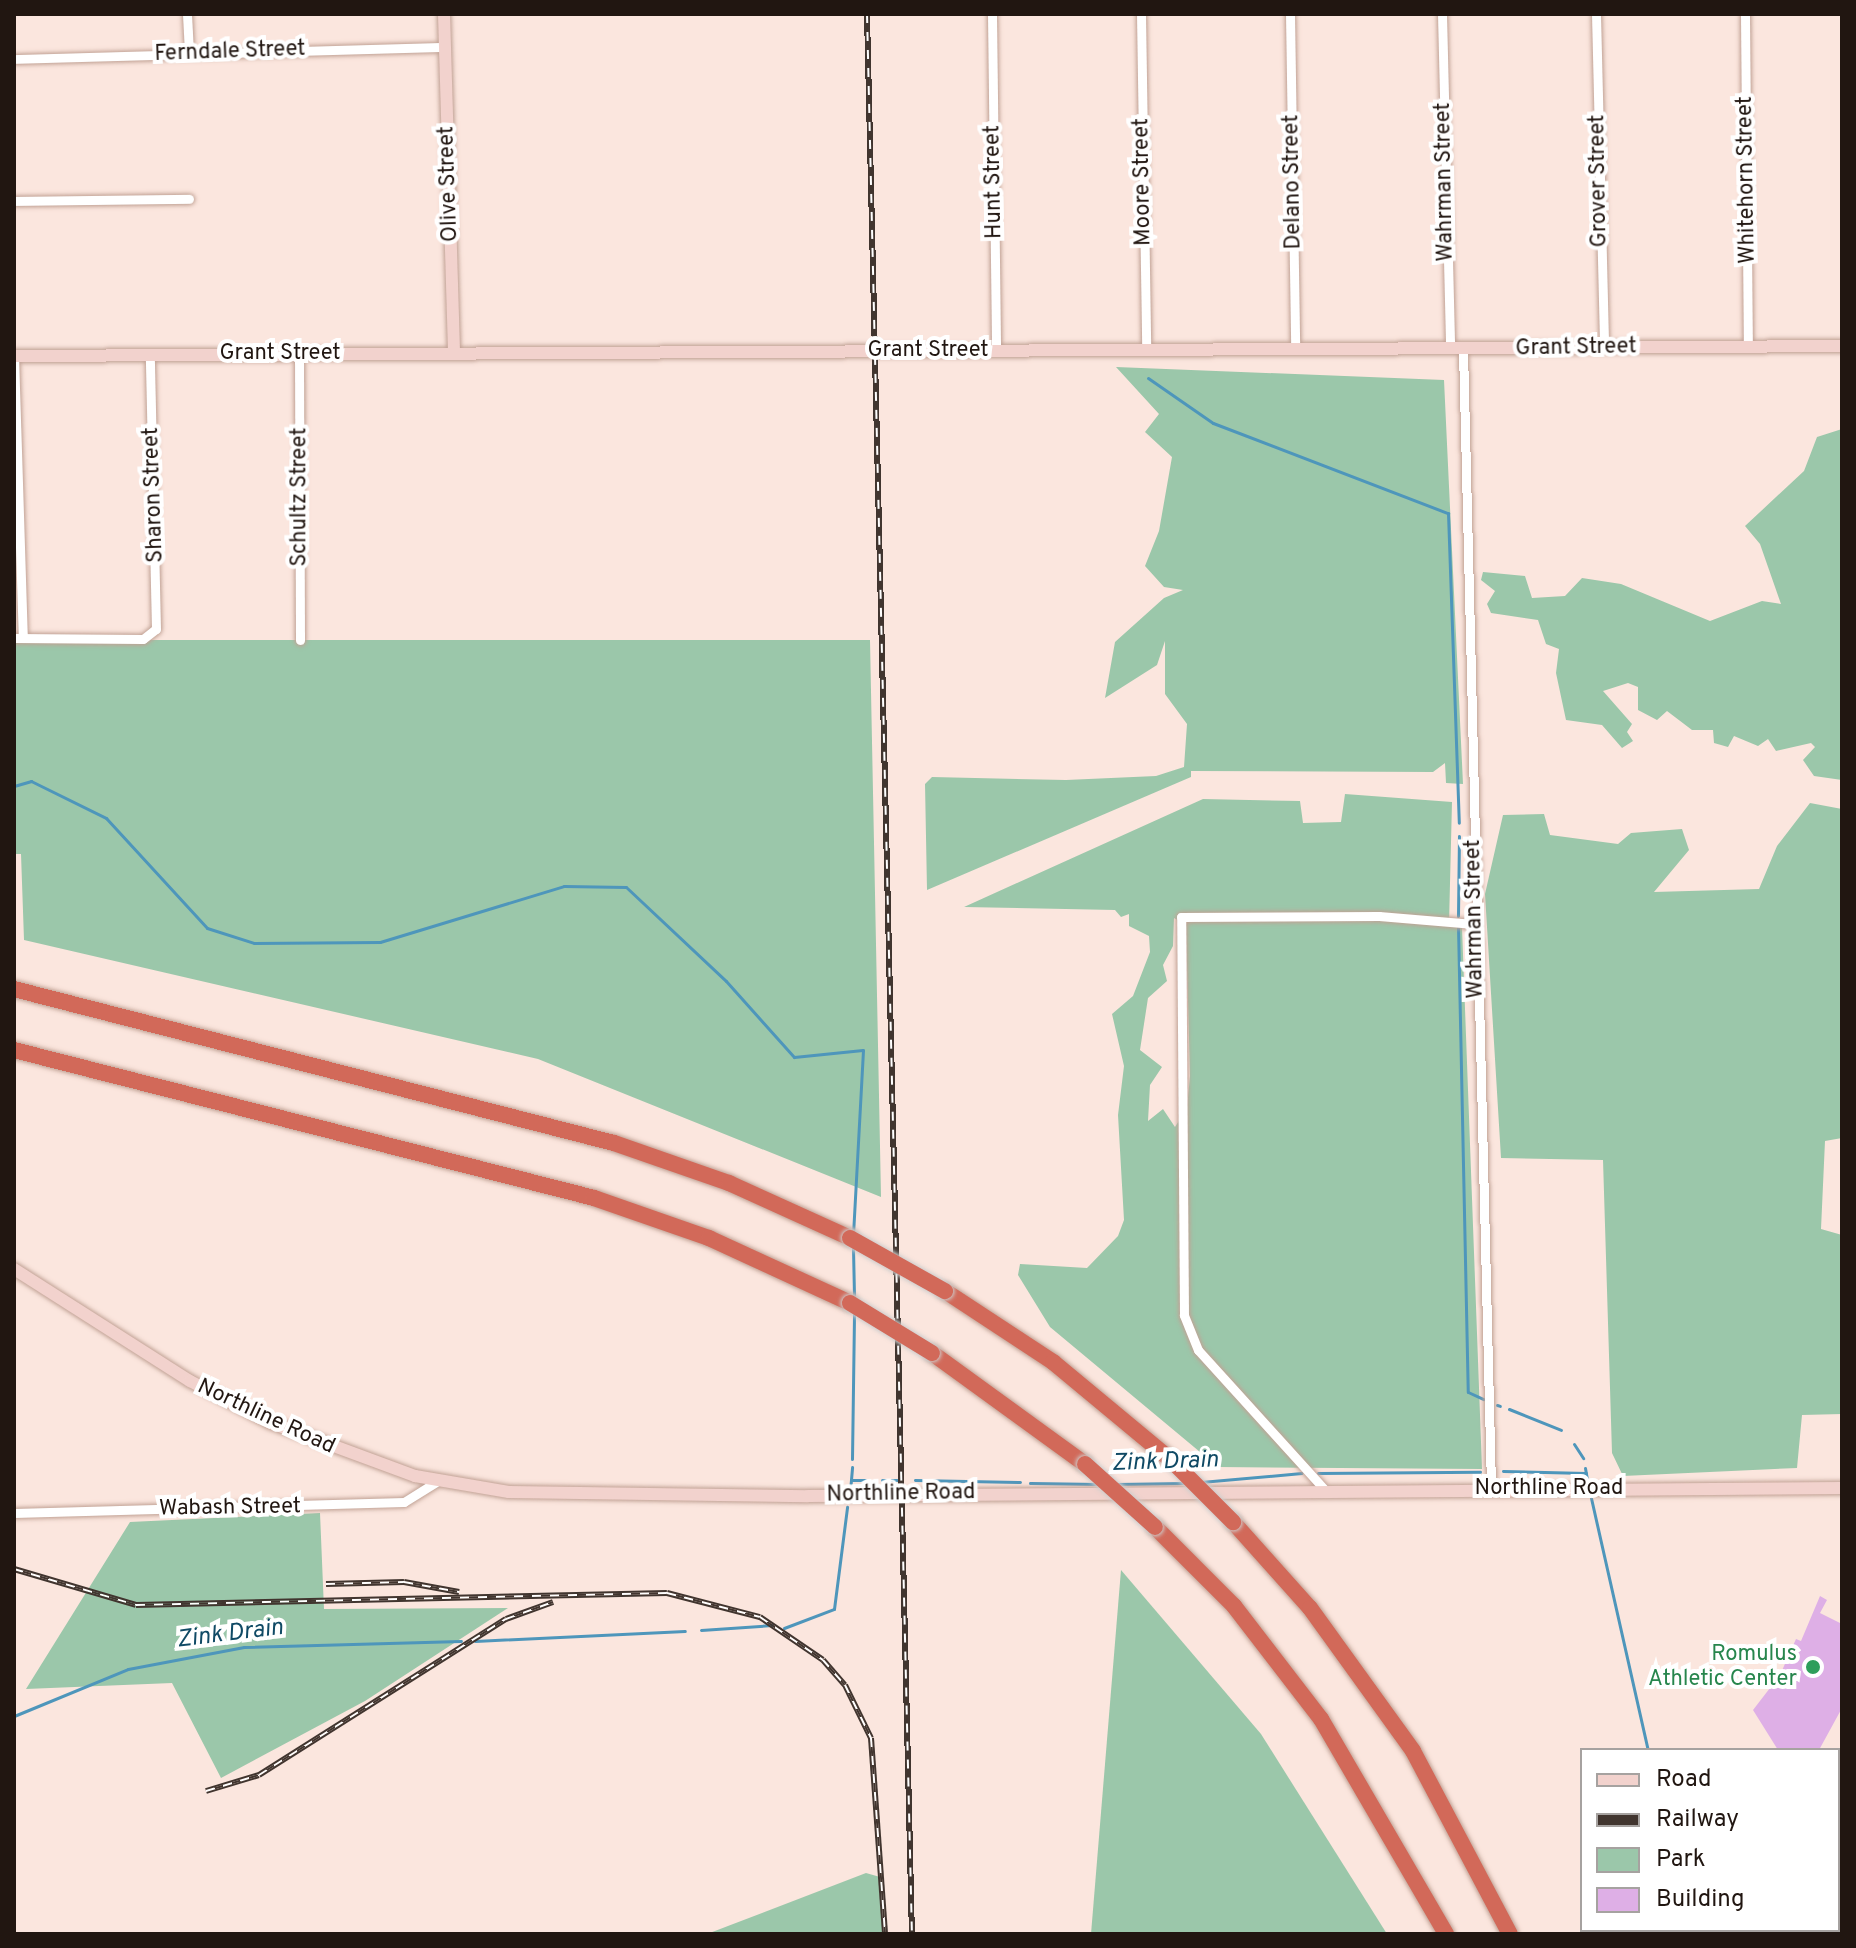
<!DOCTYPE html>
<style>
body{margin:0}
#map{position:relative;width:1856px;height:1948px;overflow:hidden;background:#fbe6de;font-family:Overpass,sans-serif}
div>[style]{position:absolute}
[style*='--x']{left:calc(var(--x)*1px);top:calc(var(--y)*1px);width:calc(var(--w)*1px);rotate:calc(var(--a)*1deg)}
.green>*{inset:0;background:#9bc7aa}
.stream>*{height:3px;margin:-1.5px;padding:0 1.5px;transform-origin:1.5px;border-radius:1.5px;background:#4e96bb}
.building>*{inset:0;background:#deafe6}
.roads{filter:drop-shadow(0 0 2px #c1a295) drop-shadow(0 0 2px #c1a295)}
.street>*{height:9px;margin:-4.5px;padding:0 4.5px;transform-origin:4.5px;border-radius:4.5px;background:#fff}
.secondary>*{height:12px;margin:-6px;padding:0 6px;transform-origin:6px;border-radius:6px;background:#f2d2cd}
.highway>*{height:16px;margin:-8px;padding:0 8px;transform-origin:8px;border-radius:8px;background:#d26959}
.rail>*{height:6px;margin-top:-3px;transform-origin:0;background:repeating-linear-gradient(90deg,#fff 0 9px,#41352f 0 18px);box-sizing:border-box;border-block:2px solid #41352f}
.bridges{filter:drop-shadow(0 0 2px #cecccb) drop-shadow(0 0 2px #cecccb)}
.highway-bridge>*{height:16px;margin:-8px;padding:0 8px;transform-origin:8px;border-radius:8px;background:#d26959}
.dots>*{width:22px;height:22px;translate:-50% -50%;box-sizing:border-box;border:4px solid #fff;border-radius:50%}
span{translate:-50% -50%;white-space:nowrap;text-align:center;line-height:1.15;-webkit-text-stroke:8px #fff;paint-order:stroke}
.street-label{font-size:22px;color:#211611}
.leisure-label{font-size:22px;color:#27864d}
.right{translate:-100% -50%;text-align:right}
.water-label{font-size:24px;color:#104a65;font-style:italic}
.frame{position:absolute;inset:0;border:16px solid #211611;pointer-events:none}
.legend{position:absolute;left:1580px;top:1748px;width:260px;height:184px;box-sizing:border-box;background:#fff;border:2px solid #a6a2a0;margin:0;padding:10px 14px;list-style:none;font-size:24px;color:#211611}
.legend li{display:flex;align-items:center;gap:16px;height:40px}
.legend b{width:40px;border:2px solid #a6a2a0}
</style>
<div id="map">
<div class="green">
<div style="clip-path:polygon(1116px 367px,1444px 380px,1463px 784px,1446px 783px,1445px 763px,1433px 772px,1191px 771px,1191px 777px,927px 890px,925px 784px,932px 777px,1066px 780px,1156px 776px,1184px 767px,1187px 724px,1165px 694px,1165px 641px,1157px 665px,1105px 698px,1115px 642px,1164px 598px,1183px 590px,1164px 587px,1145px 566px,1159px 531px,1172px 457px,1145px 432px,1159px 414px)"></div>
<div style="clip-path:polygon(1842px 429px,1842px 780px,1814px 776px,1803px 760px,1815px 747px,1811px 743px,1776px 751px,1768px 739px,1758px 746px,1734px 736px,1728px 747px,1714px 743px,1713px 730px,1692px 730px,1667px 711px,1657px 720px,1638px 710px,1638px 687px,1628px 683px,1603px 691px,1632px 724px,1627px 732px,1633px 741px,1622px 748px,1602px 725px,1566px 720px,1556px 673px,1559px 649px,1546px 644px,1538px 620px,1491px 613px,1487px 604px,1495px 591px,1481px 580px,1483px 572px,1525px 576px,1532px 598px,1565px 596px,1582px 578px,1621px 584px,1710px 621px,1762px 601px,1781px 604px,1760px 544px,1745px 526px,1804px 471px,1817px 437px)"></div>
<div style="clip-path:polygon(14px 640px,870px 640px,881px 1197px,538px 1059px,24px 940px,21px 854px,14px 854px)"></div>
<div style="clip-path:polygon(evenodd,1345px 794px,1452px 802px,1449px 924px,1462px 927px,1482px 1469px,1218px 1467px,1050px 1327px,1018px 1275px,1020px 1264px,1087px 1268px,1118px 1236px,1124px 1220px,1118px 1115px,1124px 1066px,1112px 1014px,1133px 996px,1150px 952px,1149px 936px,1129px 926px,1129px 914px,1121px 917px,1115px 910px,964px 907px,1203px 799px,1300px 801px,1303px 823px,1341px 822px,1345px 794px,1174px 918px,1186px 925px,1190px 1076px,1187px 1108px,1175px 1127px,1163px 1109px,1148px 1121px,1150px 1085px,1162px 1067px,1140px 1050px,1148px 998px,1167px 981px,1163px 965px,1173px 946px,1174px 918px)"></div>
<div style="clip-path:polygon(1810px 803px,1842px 809px,1842px 1138px,1825px 1141px,1821px 1229px,1842px 1235px,1842px 1414px,1802px 1415px,1797px 1468px,1623px 1476px,1612px 1453px,1603px 1160px,1501px 1158px,1485px 894px,1503px 815px,1544px 814px,1550px 835px,1618px 844px,1631px 833px,1682px 829px,1689px 850px,1654px 892px,1759px 889px,1777px 846px)"></div>
<div style="clip-path:polygon(320px 1513px,324px 1609px,508px 1608px,365px 1701px,221px 1778px,172px 1683px,26px 1689px,130px 1522px)"></div>
<div style="clip-path:polygon(1121px 1570px,1261px 1734px,1387px 1934px,1091px 1934px)"></div>
<div style="clip-path:polygon(866px 1873px,880px 1877px,883px 1934px,707px 1934px)"></div>
</div>
<div class="stream">
<div style="--x:1148;--y:378;--w:79;--a:34.7"></div>
<div style="--x:1213;--y:423;--w:252;--a:21"></div>
<div style="--x:1448;--y:513;--w:310;--a:88"></div>
<div style="--x:14;--y:786;--w:18;--a:-16"></div>
<div style="--x:31;--y:781;--w:84;--a:26.3"></div>
<div style="--x:106;--y:818;--w:149;--a:47.4"></div>
<div style="--x:207;--y:928;--w:49;--a:17.7"></div>
<div style="--x:254;--y:943;--w:126;--a:-0.5"></div>
<div style="--x:380;--y:942;--w:192;--a:-16.9"></div>
<div style="--x:564;--y:886;--w:62;--a:0.9"></div>
<div style="--x:626;--y:887;--w:137;--a:43.2"></div>
<div style="--x:726;--y:981;--w:102;--a:48.2"></div>
<div style="--x:794;--y:1057;--w:69;--a:-5.8"></div>
<div style="--x:863;--y:1050;--w:182;--a:93.1"></div>
<div style="--x:1458;--y:916;--w:80;--a:-89.3"></div>
<div style="--x:1458;--y:926;--w:466;--a:88.8"></div>
<div style="--x:1468;--y:1392;--w:17;--a:25"></div>
<div style="--x:853;--y:1248;--w:48;--a:88.8"></div>
<div style="--x:1497;--y:1405;--w:3;--a:18"></div>
<div style="--x:1509;--y:1409;--w:56;--a:22"></div>
<div style="--x:1574;--y:1444;--w:17;--a:57"></div>
<div style="--x:852;--y:1459;--w:147;--a:-89.2"></div>
<div style="--x:1585;--y:1468;--w:17;--a:80"></div>
<div style="--x:1503;--y:1471;--w:83;--a:1.4"></div>
<div style="--x:1318;--y:1473;--w:162;--a:-0.4"></div>
<div style="--x:851;--y:1480;--w:16;--a:0"></div>
<div style="--x:882;--y:1480;--w:15;--a:0"></div>
<div style="--x:915;--y:1480;--w:105;--a:1.1"></div>
<div style="--x:1201;--y:1482;--w:101;--a:-5.1"></div>
<div style="--x:1030;--y:1483;--w:68;--a:0.8"></div>
<div style="--x:1118;--y:1484;--w:68;--a:-0.8"></div>
<div style="--x:850;--y:1491;--w:24;--a:-85"></div>
<div style="--x:1591;--y:1498;--w:258;--a:77.3"></div>
<div style="--x:784;--y:1628;--w:53;--a:-20.8"></div>
<div style="--x:834;--y:1609;--w:103;--a:-82.7"></div>
<div style="--x:701;--y:1630;--w:71;--a:-4"></div>
<div style="--x:475;--y:1641;--w:210;--a:-2.7"></div>
<div style="--x:14;--y:1716;--w:123;--a:-22.4"></div>
<div style="--x:128;--y:1669;--w:118;--a:-10.7"></div>
<div style="--x:244;--y:1647;--w:217;--a:-1.6"></div>
<div style="--x:1657;--y:1930;--w:4;--a:76"></div>
<div style="--x:1838;--y:1934;--w:15;--a:-74"></div>
</div>
<div class="building">
<div style="clip-path:polygon(1820px 1596px,1827px 1600px,1820px 1613px,1842px 1624px,1842px 1708px,1819px 1750px,1778px 1750px,1753px 1710px,1780px 1675px,1796px 1639px,1801px 1641px)"></div>
</div>
<div class="roads">
<div class="street">
<div style="--x:187;--y:14;--w:39;--a:87"></div>
<div style="--x:992;--y:14;--w:336;--a:89.3"></div>
<div style="--x:1141;--y:14;--w:336;--a:89.1"></div>
<div style="--x:1290;--y:14;--w:335;--a:89.1"></div>
<div style="--x:1442;--y:14;--w:335;--a:88.6"></div>
<div style="--x:1596;--y:14;--w:333;--a:88.6"></div>
<div style="--x:1745;--y:14;--w:333;--a:89.5"></div>
<div style="--x:14;--y:59;--w:431;--a:-1.6"></div>
<div style="--x:14;--y:201;--w:175;--a:-0.7"></div>
<div style="--x:1463;--y:349;--w:1140;--a:88.59"></div>
<div style="--x:299;--y:354;--w:286;--a:89.8"></div>
<div style="--x:14;--y:356;--w:282;--a:88.2"></div>
<div style="--x:14;--y:638;--w:129;--a:0.4"></div>
<div style="--x:143;--y:639;--w:16;--a:-38"></div>
<div style="--x:156;--y:629;--w:273;--a:-91.3"></div>
<div style="--x:1325;--y:1490;--w:189;--a:-132.2"></div>
<div style="--x:1198;--y:1350;--w:38;--a:-112"></div>
<div style="--x:1184;--y:1315;--w:398;--a:-90.4"></div>
<div style="--x:1181;--y:917;--w:198;--a:-0.3"></div>
<div style="--x:1379;--y:916;--w:95;--a:4.8"></div>
<div style="--x:14;--y:1513;--w:390;--a:-1.6"></div>
<div style="--x:404;--y:1502;--w:39;--a:-32"></div>
</div>
<div class="secondary">
<div style="--x:444;--y:14;--w:339;--a:88.3"></div>
<div style="--x:14;--y:356;--w:1828;--a:-0.31"></div>
<div style="--x:14;--y:1269;--w:209;--a:32.5"></div>
<div style="--x:190;--y:1381;--w:89;--a:27.4"></div>
<div style="--x:269;--y:1422;--w:156;--a:20.3"></div>
<div style="--x:415;--y:1476;--w:95;--a:9.7"></div>
<div style="--x:509;--y:1492;--w:299;--a:0.8"></div>
<div style="--x:808;--y:1496;--w:1034;--a:-0.44"></div>
<div style="--x:1838;--y:1805;--w:8;--a:-60"></div>
<div style="--x:1767;--y:1934;--w:4;--a:-63"></div>
</div>
<div class="highway">
<div style="--x:14;--y:989;--w:619;--a:14.4"></div>
<div style="--x:614;--y:1143;--w:122;--a:19.2"></div>
<div style="--x:729;--y:1183;--w:133;--a:24.4"></div>
<div style="--x:14;--y:1050;--w:599;--a:14.31"></div>
<div style="--x:594;--y:1198;--w:122;--a:19.2"></div>
<div style="--x:709;--y:1238;--w:155;--a:24.7"></div>
<div style="--x:945;--y:1291;--w:129;--a:33.3"></div>
<div style="--x:1053;--y:1362;--w:153;--a:39.7"></div>
<div style="--x:932;--y:1353;--w:189;--a:36"></div>
<div style="--x:1233;--y:1522;--w:115;--a:48.2"></div>
<div style="--x:1310;--y:1608;--w:176;--a:54.2"></div>
<div style="--x:1413;--y:1751;--w:207;--a:62.1"></div>
<div style="--x:1155;--y:1527;--w:112;--a:45"></div>
<div style="--x:1234;--y:1606;--w:143;--a:52.4"></div>
<div style="--x:1321;--y:1719;--w:249;--a:59.8"></div>
</div>
</div>
<div class="rail">
<div style="--x:867;--y:14;--w:1921;--a:88.66"></div>
<div style="--x:14;--y:1569;--w:127;--a:16.4"></div>
<div style="--x:136;--y:1605;--w:531;--a:-1.29"></div>
<div style="--x:667;--y:1593;--w:96;--a:14.5"></div>
<div style="--x:760;--y:1617;--w:76;--a:34.3"></div>
<div style="--x:823;--y:1660;--w:33;--a:49"></div>
<div style="--x:845;--y:1685;--w:59;--a:63.9"></div>
<div style="--x:871;--y:1738;--w:196;--a:85.9"></div>
<div style="--x:326;--y:1584;--w:78;--a:-1.5"></div>
<div style="--x:404;--y:1582;--w:56;--a:10.3"></div>
<div style="--x:206;--y:1791;--w:55;--a:-16.8"></div>
<div style="--x:259;--y:1775;--w:292;--a:-32.3"></div>
<div style="--x:506;--y:1619;--w:50;--a:-19.9"></div>
</div>
<div class="bridges">
<div class="highway-bridge">
<div style="--x:850;--y:1238;--w:109;--a:29.2"></div>
<div style="--x:850;--y:1303;--w:96;--a:31.4"></div>
<div style="--x:1171;--y:1460;--w:88;--a:45"></div>
<div style="--x:1085;--y:1464;--w:94;--a:42"></div>
</div>
</div>
<div class="dots">
<div style="left:1813px;top:1667px;background:#2e9e5b"></div>
</div>
<div class="street-label">
<span style="left:230px;top:52px;rotate:-2deg">Ferndale Street</span>
<span style="left:1747px;top:180px;rotate:-91deg">Whitehorn Street</span>
<span style="left:1599px;top:181px;rotate:-91deg">Grover Street</span>
<span style="left:994px;top:182px;rotate:-91deg">Hunt Street</span>
<span style="left:1143px;top:182px;rotate:-91deg">Moore Street</span>
<span style="left:1293px;top:182px;rotate:-91deg">Delano Street</span>
<span style="left:1445px;top:182px;rotate:-91deg">Wahrman Street</span>
<span style="left:449px;top:184px;rotate:-92deg">Olive Street</span>
<span style="left:1576px;top:348px;rotate:-1deg">Grant Street</span>
<span style="left:928px;top:351px">Grant Street</span>
<span style="left:280px;top:354px">Grant Street</span>
<span style="left:154px;top:495px;rotate:-92deg">Sharon Street</span>
<span style="left:300px;top:497px;rotate:-90deg">Schultz Street</span>
<span style="left:1475px;top:919px;rotate:-91deg">Wahrman Street</span>
<span style="left:266px;top:1417px;rotate:25deg">Northline Road</span>
<span style="left:1549px;top:1489px">Northline Road</span>
<span style="left:901px;top:1494px;rotate:-1deg">Northline Road</span>
<span style="left:230px;top:1508px;rotate:-1deg">Wabash Street</span>
</div>
<div class="leisure-label">
<span class="right" style="left:1797px;top:1667px">Romulus<br>Athletic Center</span>
</div>
<div class="water-label">
<span style="left:1165px;top:1463px;rotate:-2deg">Zink Drain</span>
<span style="left:230px;top:1635px;rotate:-7deg">Zink Drain</span>
</div>
<div class="frame"></div>
<ul class="legend">
<li><b style="height:10px;background:#f2d2cd"></b>Road</li>
<li><b style="height:10px;background:#41352f"></b>Railway</li>
<li><b style="height:22px;background:#9bc7aa"></b>Park</li>
<li><b style="height:22px;background:#deafe6"></b>Building</li>
</ul>
</div>
